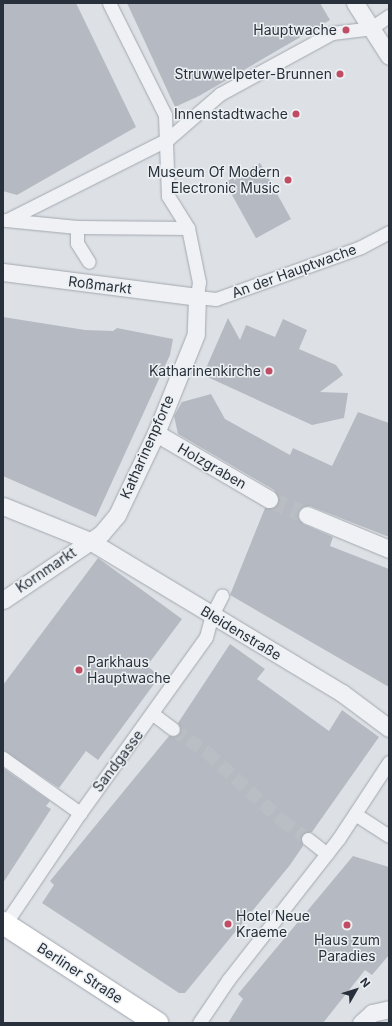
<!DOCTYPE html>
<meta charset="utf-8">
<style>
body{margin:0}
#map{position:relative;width:392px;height:1026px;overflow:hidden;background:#dde1e6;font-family:Inter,sans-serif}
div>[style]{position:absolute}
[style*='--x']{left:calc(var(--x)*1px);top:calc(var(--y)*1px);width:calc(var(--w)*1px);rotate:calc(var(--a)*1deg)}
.building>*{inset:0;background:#b5bac2;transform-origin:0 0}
.pedestrian-tunnel>*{height:13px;margin-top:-6.5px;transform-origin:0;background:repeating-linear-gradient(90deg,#b9bec4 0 13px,transparent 0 19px)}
.minor-tunnel>*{height:17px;margin-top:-8.5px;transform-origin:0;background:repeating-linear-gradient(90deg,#b9bec4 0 17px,transparent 0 25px)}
.roads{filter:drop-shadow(0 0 1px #a3a8af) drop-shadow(0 0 1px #a3a8af)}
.pedestrian>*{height:13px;margin:-6.5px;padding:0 6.5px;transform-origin:6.5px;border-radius:6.5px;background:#eff1f4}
.minor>*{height:17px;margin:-8.5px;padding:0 8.5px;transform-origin:8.5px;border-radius:8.5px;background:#eff1f4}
.secondary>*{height:22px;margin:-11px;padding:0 11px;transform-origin:11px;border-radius:11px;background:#fff}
.dots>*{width:11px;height:11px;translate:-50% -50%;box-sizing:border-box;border:2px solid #ecf0f3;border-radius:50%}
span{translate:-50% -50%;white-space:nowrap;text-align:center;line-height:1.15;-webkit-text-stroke:3px #ecf0f3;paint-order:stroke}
.poi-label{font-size:14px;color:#28303b}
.right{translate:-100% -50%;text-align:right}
.left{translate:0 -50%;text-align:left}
.street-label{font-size:14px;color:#28303b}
.frame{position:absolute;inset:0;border:4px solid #28303b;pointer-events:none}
.north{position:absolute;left:336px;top:970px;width:40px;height:40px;-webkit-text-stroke:3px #ecf0f3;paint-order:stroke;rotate:51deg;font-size:11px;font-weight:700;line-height:16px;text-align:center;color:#28303b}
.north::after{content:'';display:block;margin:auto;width:14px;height:18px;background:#28303b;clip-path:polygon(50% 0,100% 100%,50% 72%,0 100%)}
</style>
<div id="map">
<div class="building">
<div style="clip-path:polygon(3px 3px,76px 3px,136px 127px,17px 195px,3px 191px)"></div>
<div style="clip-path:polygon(127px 3px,320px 3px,330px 20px,199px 96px,175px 107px)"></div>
<div style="left:260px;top:163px;width:64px;height:40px;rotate:61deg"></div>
<div style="clip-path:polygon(3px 317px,85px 330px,113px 331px,117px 328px,173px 339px,170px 355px,96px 517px,3px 476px)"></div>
<div style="clip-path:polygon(228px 318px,240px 340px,246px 325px,275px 337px,283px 319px,307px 330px,299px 349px,336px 365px,343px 375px,320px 392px,348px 393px,344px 418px,312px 425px,203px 375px)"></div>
<div style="clip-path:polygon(211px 394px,225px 419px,290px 455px,293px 448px,332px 466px,358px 412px,389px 423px,389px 537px,310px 506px,301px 507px,297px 516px,303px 524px,333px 537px,330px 546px,389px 569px,389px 687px,230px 595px,265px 508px,274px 507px,279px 499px,274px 490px,178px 434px,174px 416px,182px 402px)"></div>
<div style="clip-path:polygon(98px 558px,182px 619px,147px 666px,160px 676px,98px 760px,86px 751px,59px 788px,3px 750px,3px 685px)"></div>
<div style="clip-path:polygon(230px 644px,265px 669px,257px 679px,329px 731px,342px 710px,379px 737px,312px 832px,302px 834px,303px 846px,290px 865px,185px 993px,179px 993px,42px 903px,54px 885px,50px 881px,169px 736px,180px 733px,178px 723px)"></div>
<div style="clip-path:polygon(3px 768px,50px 801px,46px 806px,51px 809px,3px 883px)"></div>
<div style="clip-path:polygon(353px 856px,389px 867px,389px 955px,372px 975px,365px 970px,323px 1023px,228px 1023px,243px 999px,238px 994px)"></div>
</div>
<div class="pedestrian-tunnel">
<div style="--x:173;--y:729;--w:41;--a:34.1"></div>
<div style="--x:207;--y:752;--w:101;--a:42.2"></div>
<div style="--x:282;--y:820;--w:32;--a:36"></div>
</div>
<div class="minor-tunnel">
<div style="--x:269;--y:499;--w:41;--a:22.8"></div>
</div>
<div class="roads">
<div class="pedestrian">
<div style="--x:109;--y:3;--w:125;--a:63.4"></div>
<div style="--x:165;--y:115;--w:81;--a:87.9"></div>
<div style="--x:168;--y:196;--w:38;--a:58"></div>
<div style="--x:188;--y:228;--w:55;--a:78.5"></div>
<div style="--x:199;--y:282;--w:15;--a:98"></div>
<div style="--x:197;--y:297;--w:19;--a:6"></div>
<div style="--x:216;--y:299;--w:154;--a:-19.7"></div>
<div style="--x:361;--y:247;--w:32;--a:-28"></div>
<div style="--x:6;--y:220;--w:71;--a:5.6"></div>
<div style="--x:77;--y:227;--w:111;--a:0.5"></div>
<div style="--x:7;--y:220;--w:180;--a:-26.7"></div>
<div style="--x:168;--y:139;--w:69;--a:-40.9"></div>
<div style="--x:220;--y:94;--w:128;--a:-28.6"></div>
<div style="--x:332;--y:33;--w:39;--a:-7"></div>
<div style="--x:371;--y:28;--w:22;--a:-34"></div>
<div style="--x:77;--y:227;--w:16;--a:90"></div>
<div style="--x:77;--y:243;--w:22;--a:58"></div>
<div style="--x:153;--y:714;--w:25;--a:37"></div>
<div style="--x:3;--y:758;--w:95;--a:35.5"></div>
<div style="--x:355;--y:814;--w:40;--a:32.9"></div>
<div style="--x:308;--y:839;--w:24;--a:38"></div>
<div style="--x:5;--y:924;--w:134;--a:-56"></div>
<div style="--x:80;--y:813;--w:216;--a:-54.4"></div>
<div style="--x:206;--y:637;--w:23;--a:-75"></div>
<div style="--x:212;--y:615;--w:22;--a:-63"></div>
<div style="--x:199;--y:1023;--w:52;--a:-56"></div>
<div style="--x:228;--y:980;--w:180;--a:-52"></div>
<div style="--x:339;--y:838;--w:91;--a:-56.7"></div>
</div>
<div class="minor">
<div style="--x:355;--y:3;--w:63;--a:57.3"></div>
<div style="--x:3;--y:272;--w:196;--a:7.3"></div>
<div style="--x:197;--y:297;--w:37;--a:92"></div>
<div style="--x:196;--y:334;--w:107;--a:112"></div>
<div style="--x:156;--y:433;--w:91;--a:115.4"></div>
<div style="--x:117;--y:515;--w:25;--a:130"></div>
<div style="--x:101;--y:534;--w:118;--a:146"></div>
<div style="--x:156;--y:433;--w:131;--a:30.3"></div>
<div style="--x:3;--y:506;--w:94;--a:21.9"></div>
<div style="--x:90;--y:541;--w:294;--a:31.1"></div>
<div style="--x:342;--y:693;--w:59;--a:36.7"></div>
<div style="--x:307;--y:515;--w:89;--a:22.5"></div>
<div style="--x:361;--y:1023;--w:15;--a:-42"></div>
<div style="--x:372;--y:1013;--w:17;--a:-13"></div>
</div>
<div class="secondary">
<div style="--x:3;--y:923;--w:184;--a:33"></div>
</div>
</div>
<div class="dots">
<div style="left:346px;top:30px;background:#c04d63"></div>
<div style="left:340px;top:74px;background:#c04d63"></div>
<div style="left:296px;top:114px;background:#c04d63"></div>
<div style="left:288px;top:180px;background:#c04d63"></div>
<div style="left:269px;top:371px;background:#c04d63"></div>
<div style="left:79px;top:670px;background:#c04d63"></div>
<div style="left:228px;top:924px;background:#c04d63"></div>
<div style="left:347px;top:925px;background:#c04d63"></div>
</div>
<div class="poi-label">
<span class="right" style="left:337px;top:30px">Hauptwache</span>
<span class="right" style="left:332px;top:74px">Struwwelpeter-Brunnen</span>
<span class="right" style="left:288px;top:114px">Innenstadtwache</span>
<span class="right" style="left:280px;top:180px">Museum Of Modern<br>Electronic Music</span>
<span class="right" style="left:261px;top:371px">Katharinenkirche</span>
<span class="left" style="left:87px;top:670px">Parkhaus<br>Hauptwache</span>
<span class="left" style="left:236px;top:924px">Hotel Neue<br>Kraeme</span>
<span style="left:347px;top:948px">Haus zum<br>Paradies</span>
</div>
<div class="street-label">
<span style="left:294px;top:271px;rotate:-20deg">An der Hauptwache</span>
<span style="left:100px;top:285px;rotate:7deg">Roßmarkt</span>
<span style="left:147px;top:447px;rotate:-66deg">Katharinenpforte</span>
<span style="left:212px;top:466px;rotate:30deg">Holzgraben</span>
<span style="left:46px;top:570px;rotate:-34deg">Kornmarkt</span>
<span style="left:241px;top:633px;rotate:31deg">Bleidenstraße</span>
<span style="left:118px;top:761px;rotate:-53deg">Sandgasse</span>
<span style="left:80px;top:973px;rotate:33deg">Berliner Straße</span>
</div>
<div class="frame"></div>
<div class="north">N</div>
</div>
